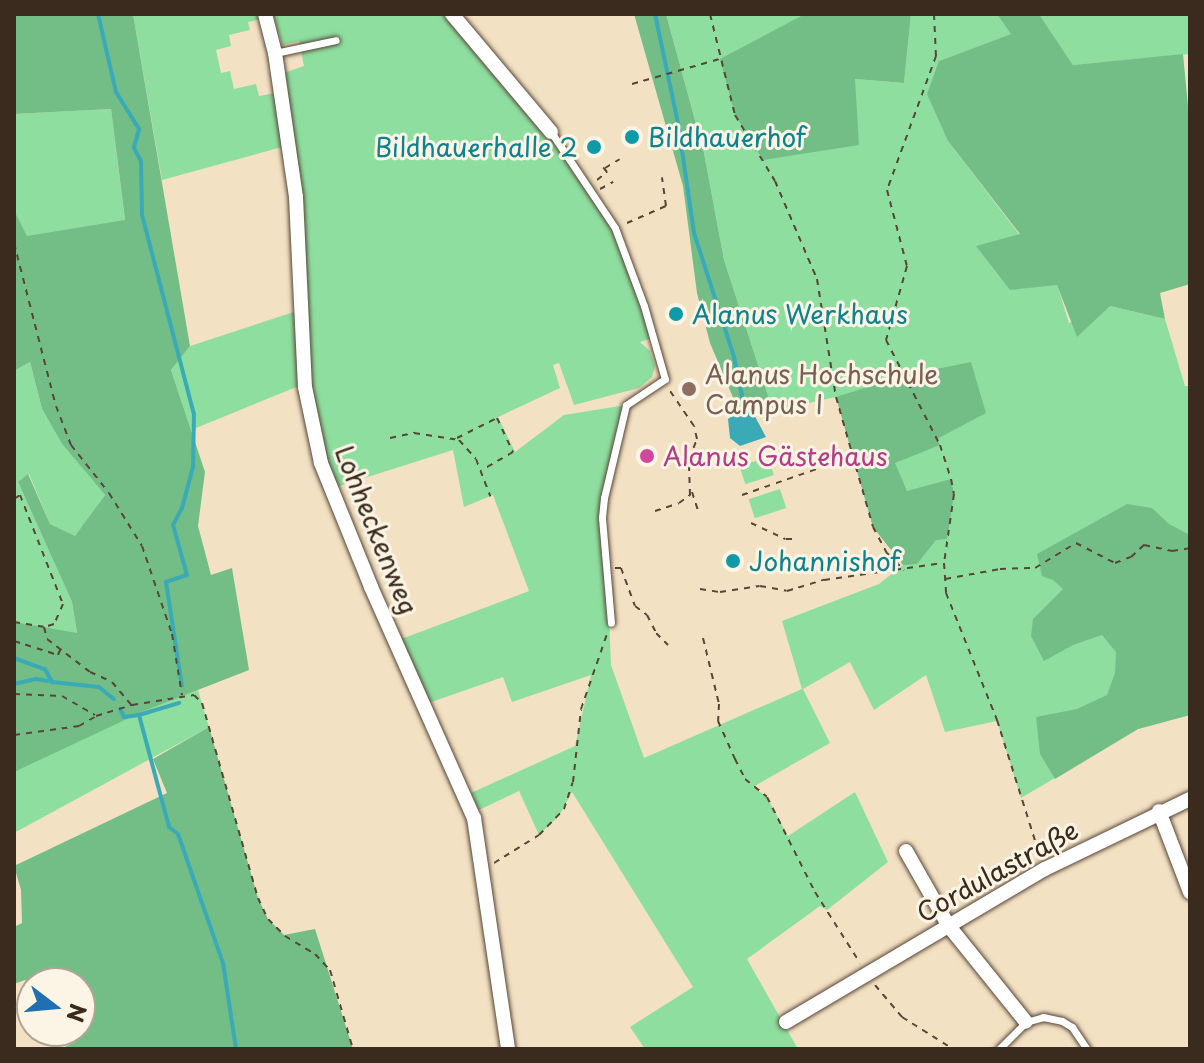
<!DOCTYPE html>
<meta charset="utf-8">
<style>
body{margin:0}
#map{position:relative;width:1204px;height:1063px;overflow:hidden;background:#f3e1c3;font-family:"Playpen Sans",sans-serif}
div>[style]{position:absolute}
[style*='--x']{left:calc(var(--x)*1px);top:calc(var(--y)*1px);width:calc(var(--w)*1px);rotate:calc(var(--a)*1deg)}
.green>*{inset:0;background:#8edf9f;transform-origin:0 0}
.forest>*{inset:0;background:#72be86}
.water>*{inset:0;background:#3aaab7}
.stream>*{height:4px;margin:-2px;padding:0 2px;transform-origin:2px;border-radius:2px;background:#3aaab7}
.path>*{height:2px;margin-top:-1px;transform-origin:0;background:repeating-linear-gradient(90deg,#574537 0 6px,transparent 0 12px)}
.roads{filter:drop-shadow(0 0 2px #574537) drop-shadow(0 0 2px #574537)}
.service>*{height:7px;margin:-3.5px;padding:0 3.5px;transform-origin:3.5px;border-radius:3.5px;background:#fff}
.minor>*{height:14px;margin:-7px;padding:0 7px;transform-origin:7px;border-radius:7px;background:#fff}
.dots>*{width:22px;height:22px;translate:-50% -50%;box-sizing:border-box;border:4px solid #fcf5e5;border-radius:50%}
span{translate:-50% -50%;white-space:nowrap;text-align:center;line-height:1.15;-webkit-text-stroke:6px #fcf5e5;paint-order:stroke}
.culture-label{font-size:26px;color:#0d838f}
.left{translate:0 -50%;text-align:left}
.right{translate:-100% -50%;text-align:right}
.education-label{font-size:26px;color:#785e54}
.hotel-label{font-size:26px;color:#b23c85}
.street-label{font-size:26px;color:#3b2a1e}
.frame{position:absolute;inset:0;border:16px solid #3b2a1e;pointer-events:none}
.north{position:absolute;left:16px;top:967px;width:80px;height:80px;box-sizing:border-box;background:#fcf5e5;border:2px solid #afa495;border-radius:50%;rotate:106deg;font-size:22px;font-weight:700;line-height:32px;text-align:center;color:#3b2a1e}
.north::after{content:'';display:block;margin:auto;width:28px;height:36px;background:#1f6fb2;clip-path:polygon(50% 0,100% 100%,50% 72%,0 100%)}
</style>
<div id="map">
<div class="green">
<div style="clip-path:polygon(133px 14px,260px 14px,261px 19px,248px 22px,250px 30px,229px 35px,231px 46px,216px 50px,221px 73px,230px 71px,234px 89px,256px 84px,259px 96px,275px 93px,282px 147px,162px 180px)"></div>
<div style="clip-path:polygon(273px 14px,447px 14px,541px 118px,615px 228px,653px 338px,640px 342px,650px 351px,655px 366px,652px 377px,639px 388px,574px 405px,559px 363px,553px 365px,560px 388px,498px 417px,515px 452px,564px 415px,626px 405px,604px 498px,611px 665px,644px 758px,802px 689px,782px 621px,879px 584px,903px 565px,873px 527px,836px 397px,773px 411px,724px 260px,704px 153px,666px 14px,805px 14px,855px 79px,904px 83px,911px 14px,997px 14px,1012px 34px,939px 61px,948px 141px,1057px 284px,1069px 323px,1110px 306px,1165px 319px,1185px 386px,1190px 386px,1190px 715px,1138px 729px,1021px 798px,997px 721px,945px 732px,926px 675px,874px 710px,850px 662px,803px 689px,830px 743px,753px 787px,767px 797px,788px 836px,855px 792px,888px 862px,827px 910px,820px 906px,747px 959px,798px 1049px,645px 1049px,630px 1027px,693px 987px,572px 792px,559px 816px,539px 835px,519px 791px,479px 810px,471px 793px,575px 746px,591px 675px,512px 702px,503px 677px,423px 705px,396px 641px,529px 591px,493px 495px,464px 507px,453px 450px,336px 487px,299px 386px,191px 430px,171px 370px,190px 346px,306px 308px,304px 221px,281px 74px,304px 66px,299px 41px,282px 45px)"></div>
<div style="clip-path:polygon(1039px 14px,1190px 14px,1190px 54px,1073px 65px)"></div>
<div style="clip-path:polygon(111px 109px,125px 221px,27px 237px,14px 210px,14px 114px)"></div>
<div style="clip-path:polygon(30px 362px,42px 409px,62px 444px,105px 495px,75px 537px,50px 524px,29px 474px,18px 482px,72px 602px,77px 634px,144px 710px,198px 690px,209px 727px,14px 833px,14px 371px)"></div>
<div style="left:768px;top:457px;width:19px;height:30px;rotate:72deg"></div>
<div style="left:780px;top:489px;width:20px;height:33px;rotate:72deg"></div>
</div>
<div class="forest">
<div style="clip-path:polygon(14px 14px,133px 14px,190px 346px,171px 370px,205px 472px,198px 526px,211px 575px,232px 568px,249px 670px,144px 711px,14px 772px,14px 622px,77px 633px,72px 602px,18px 482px,28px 474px,50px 524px,75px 536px,105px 495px,62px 444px,42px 409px,30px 362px,14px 371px,14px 210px,27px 236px,125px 220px,111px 109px,14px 114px)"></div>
<div style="clip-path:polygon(634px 14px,666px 14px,704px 153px,724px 260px,773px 411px,737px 407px,710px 343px,697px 293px,683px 186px)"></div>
<div style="clip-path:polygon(805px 14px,911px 14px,904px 83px,855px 79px,859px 145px,763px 160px,735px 115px,720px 59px)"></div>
<div style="clip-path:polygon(997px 14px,1039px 14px,1073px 65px,1183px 54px,1190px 127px,1190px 284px,1160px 293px,1165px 319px,1110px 306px,1077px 337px,1057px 285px,1010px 290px,976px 246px,1020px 234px,948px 141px,927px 94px,939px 61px,1011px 34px)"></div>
<div style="clip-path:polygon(971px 362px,986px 413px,937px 439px,940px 445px,895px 463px,907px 491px,951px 479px,954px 494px,947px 539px,936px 540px,917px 564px,903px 565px,873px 527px,836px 397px,902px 376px)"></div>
<div style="clip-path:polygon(1127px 504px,1152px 508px,1169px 524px,1190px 535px,1190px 715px,1138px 729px,1055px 779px,1040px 754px,1036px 717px,1077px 709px,1107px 695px,1115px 673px,1116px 652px,1102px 635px,1073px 645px,1044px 661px,1031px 636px,1033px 619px,1063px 589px,1053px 580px,1042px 576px,1037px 554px)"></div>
<div style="clip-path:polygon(209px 727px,258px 898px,268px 919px,284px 935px,315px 929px,353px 1049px,61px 1049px,75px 1042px,72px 1031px,80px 1031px,80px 983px,32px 983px,32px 993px,25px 980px,14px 984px,14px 927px,22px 923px,21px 890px,14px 866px,167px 793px,153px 759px)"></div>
</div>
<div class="water">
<div style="clip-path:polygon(741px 410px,752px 411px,766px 437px,740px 446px,730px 438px,728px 419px)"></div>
</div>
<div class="stream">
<div style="--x:98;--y:14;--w:80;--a:77"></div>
<div style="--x:116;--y:92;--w:44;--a:58.1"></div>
<div style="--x:139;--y:129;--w:20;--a:105"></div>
<div style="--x:134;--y:148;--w:15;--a:62"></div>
<div style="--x:141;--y:161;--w:54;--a:88.9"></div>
<div style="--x:142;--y:215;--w:206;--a:75.4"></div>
<div style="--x:194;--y:414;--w:53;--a:91.1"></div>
<div style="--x:193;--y:467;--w:42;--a:105"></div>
<div style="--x:182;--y:508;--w:19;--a:118"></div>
<div style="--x:173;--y:525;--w:52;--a:74.4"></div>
<div style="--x:187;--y:575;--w:22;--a:162"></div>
<div style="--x:166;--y:582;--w:105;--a:81.3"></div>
<div style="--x:655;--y:14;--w:111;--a:78.1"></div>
<div style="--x:678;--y:123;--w:111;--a:81.7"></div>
<div style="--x:694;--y:233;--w:130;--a:72.1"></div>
<div style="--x:734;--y:357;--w:54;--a:78.3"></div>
<div style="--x:14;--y:658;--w:33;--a:20"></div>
<div style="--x:45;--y:669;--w:15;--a:62"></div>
<div style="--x:52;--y:682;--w:47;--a:6.1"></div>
<div style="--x:99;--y:687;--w:19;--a:39"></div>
<div style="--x:14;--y:684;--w:23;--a:-13"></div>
<div style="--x:36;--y:679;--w:12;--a:9"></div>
<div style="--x:120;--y:709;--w:9;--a:63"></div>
<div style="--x:124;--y:717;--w:15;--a:-8"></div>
<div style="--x:139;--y:715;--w:42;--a:-16.7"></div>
<div style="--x:139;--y:715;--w:116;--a:75"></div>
<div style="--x:169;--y:827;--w:11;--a:38"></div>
<div style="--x:178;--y:834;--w:137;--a:70.8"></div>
<div style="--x:223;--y:963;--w:87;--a:81.4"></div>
</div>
<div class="path">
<div style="--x:710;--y:14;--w:104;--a:76.1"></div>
<div style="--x:735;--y:115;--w:77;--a:58.8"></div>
<div style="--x:775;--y:181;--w:107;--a:66.8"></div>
<div style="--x:817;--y:279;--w:120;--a:80.9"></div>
<div style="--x:836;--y:397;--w:135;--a:74.1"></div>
<div style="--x:873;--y:527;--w:30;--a:62"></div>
<div style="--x:887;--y:553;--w:24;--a:45"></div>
<div style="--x:934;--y:14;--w:42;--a:87.3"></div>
<div style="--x:936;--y:56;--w:143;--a:110.1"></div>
<div style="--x:887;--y:190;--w:79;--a:75.3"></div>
<div style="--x:907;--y:266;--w:77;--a:105.8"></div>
<div style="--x:886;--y:340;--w:118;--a:62.8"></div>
<div style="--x:940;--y:445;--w:36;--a:72"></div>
<div style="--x:951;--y:479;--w:15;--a:79"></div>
<div style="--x:954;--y:494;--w:70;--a:98.2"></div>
<div style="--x:944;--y:563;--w:30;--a:86"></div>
<div style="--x:946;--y:593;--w:137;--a:68.1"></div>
<div style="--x:997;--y:720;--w:143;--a:72.5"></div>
<div style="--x:632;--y:84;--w:91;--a:-16"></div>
<div style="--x:605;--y:168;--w:17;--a:-31"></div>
<div style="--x:597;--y:180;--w:13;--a:-39"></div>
<div style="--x:607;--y:172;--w:6;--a:-129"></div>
<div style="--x:600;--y:189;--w:15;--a:-28"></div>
<div style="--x:627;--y:223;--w:43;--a:-23.6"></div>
<div style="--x:666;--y:206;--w:29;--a:-98"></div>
<div style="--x:14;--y:243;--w:168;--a:75.6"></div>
<div style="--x:56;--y:406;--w:42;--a:69"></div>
<div style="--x:71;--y:445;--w:61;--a:51.6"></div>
<div style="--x:109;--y:493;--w:62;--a:58.1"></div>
<div style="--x:142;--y:546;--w:93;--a:71.2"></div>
<div style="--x:172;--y:634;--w:62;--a:80.7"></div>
<div style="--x:390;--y:438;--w:25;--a:-12"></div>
<div style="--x:414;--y:433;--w:46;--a:8.8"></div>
<div style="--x:459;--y:440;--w:25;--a:48"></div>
<div style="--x:476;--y:459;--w:40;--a:69"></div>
<div style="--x:457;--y:438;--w:45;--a:-26.6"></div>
<div style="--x:497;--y:418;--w:38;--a:65"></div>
<div style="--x:513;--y:452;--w:36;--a:150"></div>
<div style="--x:692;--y:492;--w:23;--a:72"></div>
<div style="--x:742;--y:495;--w:94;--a:-19.2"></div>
<div style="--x:14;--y:499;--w:7;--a:-34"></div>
<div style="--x:20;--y:495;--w:117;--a:68.5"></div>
<div style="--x:63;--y:604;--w:22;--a:114"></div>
<div style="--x:54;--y:624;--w:10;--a:163"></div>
<div style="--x:44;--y:627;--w:12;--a:76"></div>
<div style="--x:47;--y:639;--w:54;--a:37.5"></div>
<div style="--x:90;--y:672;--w:24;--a:24"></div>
<div style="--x:112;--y:682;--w:30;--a:50"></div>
<div style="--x:655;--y:511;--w:25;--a:-18"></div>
<div style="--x:679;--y:503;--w:14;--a:-36"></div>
<div style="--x:690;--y:495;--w:36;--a:-92"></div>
<div style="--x:689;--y:459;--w:22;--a:-68"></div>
<div style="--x:697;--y:439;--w:13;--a:-103"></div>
<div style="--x:694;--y:426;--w:46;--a:-124.4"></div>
<div style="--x:751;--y:523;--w:38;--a:25"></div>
<div style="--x:786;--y:539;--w:8;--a:0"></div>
<div style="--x:615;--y:568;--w:6;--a:0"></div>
<div style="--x:621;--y:568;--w:40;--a:69.8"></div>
<div style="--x:635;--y:606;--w:15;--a:37"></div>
<div style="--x:647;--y:615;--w:20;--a:63"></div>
<div style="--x:656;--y:633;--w:17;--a:45"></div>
<div style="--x:945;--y:579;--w:56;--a:-10.3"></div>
<div style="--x:1000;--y:569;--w:35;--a:-2"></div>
<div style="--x:1035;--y:568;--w:48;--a:-31.4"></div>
<div style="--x:1076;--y:543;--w:44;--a:27.1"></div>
<div style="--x:1115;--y:563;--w:17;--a:-21"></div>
<div style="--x:1131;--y:557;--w:18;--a:-43"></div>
<div style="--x:1144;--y:545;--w:29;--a:12"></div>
<div style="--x:1172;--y:551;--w:18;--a:-9"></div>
<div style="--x:700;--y:589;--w:20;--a:9"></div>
<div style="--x:720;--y:592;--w:40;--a:-8.5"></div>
<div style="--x:760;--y:586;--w:27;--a:10"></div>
<div style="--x:787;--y:591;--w:39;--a:-17"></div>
<div style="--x:824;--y:580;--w:120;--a:-8.1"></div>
<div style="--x:14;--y:622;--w:30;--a:9"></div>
<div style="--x:703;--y:638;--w:68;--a:76.4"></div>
<div style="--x:719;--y:704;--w:17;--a:93"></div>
<div style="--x:718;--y:721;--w:42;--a:65.9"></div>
<div style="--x:735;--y:759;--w:22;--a:63"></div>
<div style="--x:745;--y:779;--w:28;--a:39"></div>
<div style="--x:767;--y:797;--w:106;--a:63.2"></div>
<div style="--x:815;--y:892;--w:84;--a:57.6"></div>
<div style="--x:14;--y:641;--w:46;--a:17.7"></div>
<div style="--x:58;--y:655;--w:8;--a:-67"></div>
<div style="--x:14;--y:694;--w:48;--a:2.4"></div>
<div style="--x:62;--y:696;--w:38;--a:30"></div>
<div style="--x:14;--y:735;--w:66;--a:-7.9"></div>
<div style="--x:79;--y:726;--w:20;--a:-30"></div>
<div style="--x:96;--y:716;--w:38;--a:-17"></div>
<div style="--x:132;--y:705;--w:63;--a:-9.2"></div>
<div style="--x:194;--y:695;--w:11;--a:45"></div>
<div style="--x:202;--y:703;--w:203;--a:74"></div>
<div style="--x:258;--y:898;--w:23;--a:65"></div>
<div style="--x:268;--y:919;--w:24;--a:45"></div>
<div style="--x:285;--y:936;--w:35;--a:31"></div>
<div style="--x:315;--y:954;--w:22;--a:47"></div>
<div style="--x:330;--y:970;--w:82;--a:73.8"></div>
<div style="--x:494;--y:863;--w:53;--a:-31.9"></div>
<div style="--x:539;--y:835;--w:36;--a:-46"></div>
<div style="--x:564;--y:809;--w:28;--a:-72"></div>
<div style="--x:573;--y:782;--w:73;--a:-83.7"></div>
<div style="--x:581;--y:709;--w:83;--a:-70.9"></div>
<div style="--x:875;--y:985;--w:42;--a:49.8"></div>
<div style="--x:902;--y:1017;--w:60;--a:32.1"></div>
</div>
<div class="roads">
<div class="service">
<div style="--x:275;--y:53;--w:62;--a:-12"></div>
<div style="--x:551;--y:132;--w:115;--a:56.3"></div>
<div style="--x:615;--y:228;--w:83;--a:69.6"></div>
<div style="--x:644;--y:306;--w:76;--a:74"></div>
<div style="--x:665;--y:379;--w:47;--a:146.3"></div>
<div style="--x:626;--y:405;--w:96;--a:103.3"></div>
<div style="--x:604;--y:498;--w:20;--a:96"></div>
<div style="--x:602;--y:518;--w:105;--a:85.1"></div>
<div style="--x:999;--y:1049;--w:38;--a:-45"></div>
<div style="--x:1026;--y:1022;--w:18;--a:-16"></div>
<div style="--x:1043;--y:1017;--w:19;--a:12"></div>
<div style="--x:1062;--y:1021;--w:12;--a:31"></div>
<div style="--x:1072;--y:1027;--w:27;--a:56"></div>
</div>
<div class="minor">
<div style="--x:265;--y:14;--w:40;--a:75.6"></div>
<div style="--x:275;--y:53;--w:146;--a:81.7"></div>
<div style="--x:296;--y:197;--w:190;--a:87.3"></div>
<div style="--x:305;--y:387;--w:78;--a:78.1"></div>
<div style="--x:321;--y:463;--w:134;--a:68"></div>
<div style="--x:371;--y:587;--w:253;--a:66"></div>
<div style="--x:474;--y:818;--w:233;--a:81.6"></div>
<div style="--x:452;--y:14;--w:154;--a:50"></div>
<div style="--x:1159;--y:811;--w:87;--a:69.1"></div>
<div style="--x:906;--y:851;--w:85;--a:60.4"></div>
<div style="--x:948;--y:925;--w:124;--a:51.2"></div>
<div style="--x:786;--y:1022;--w:301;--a:-30.6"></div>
<div style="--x:1045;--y:869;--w:161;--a:-25.8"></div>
</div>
</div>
<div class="dots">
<div style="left:632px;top:137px;background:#0f9aa8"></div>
<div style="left:594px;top:147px;background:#0f9aa8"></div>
<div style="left:676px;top:314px;background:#0f9aa8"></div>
<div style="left:689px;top:389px;background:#8d6e63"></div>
<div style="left:647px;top:456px;background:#d1479c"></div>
<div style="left:733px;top:561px;background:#0f9aa8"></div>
</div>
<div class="culture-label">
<span class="left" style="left:648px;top:137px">Bildhauerhof</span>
<span class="right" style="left:578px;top:147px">Bildhauerhalle 2</span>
<span class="left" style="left:692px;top:314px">Alanus Werkhaus</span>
<span class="left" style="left:749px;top:561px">Johannishof</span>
</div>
<div class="education-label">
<span class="left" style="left:705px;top:389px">Alanus Hochschule<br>Campus I</span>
</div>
<div class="hotel-label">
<span class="left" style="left:663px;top:456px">Alanus Gästehaus</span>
</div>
<div class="street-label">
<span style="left:377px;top:530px;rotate:68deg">Lohheckenweg</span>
<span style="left:997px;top:871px;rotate:-29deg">Cordulastraße</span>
</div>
<div class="frame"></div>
<div class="north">N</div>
</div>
